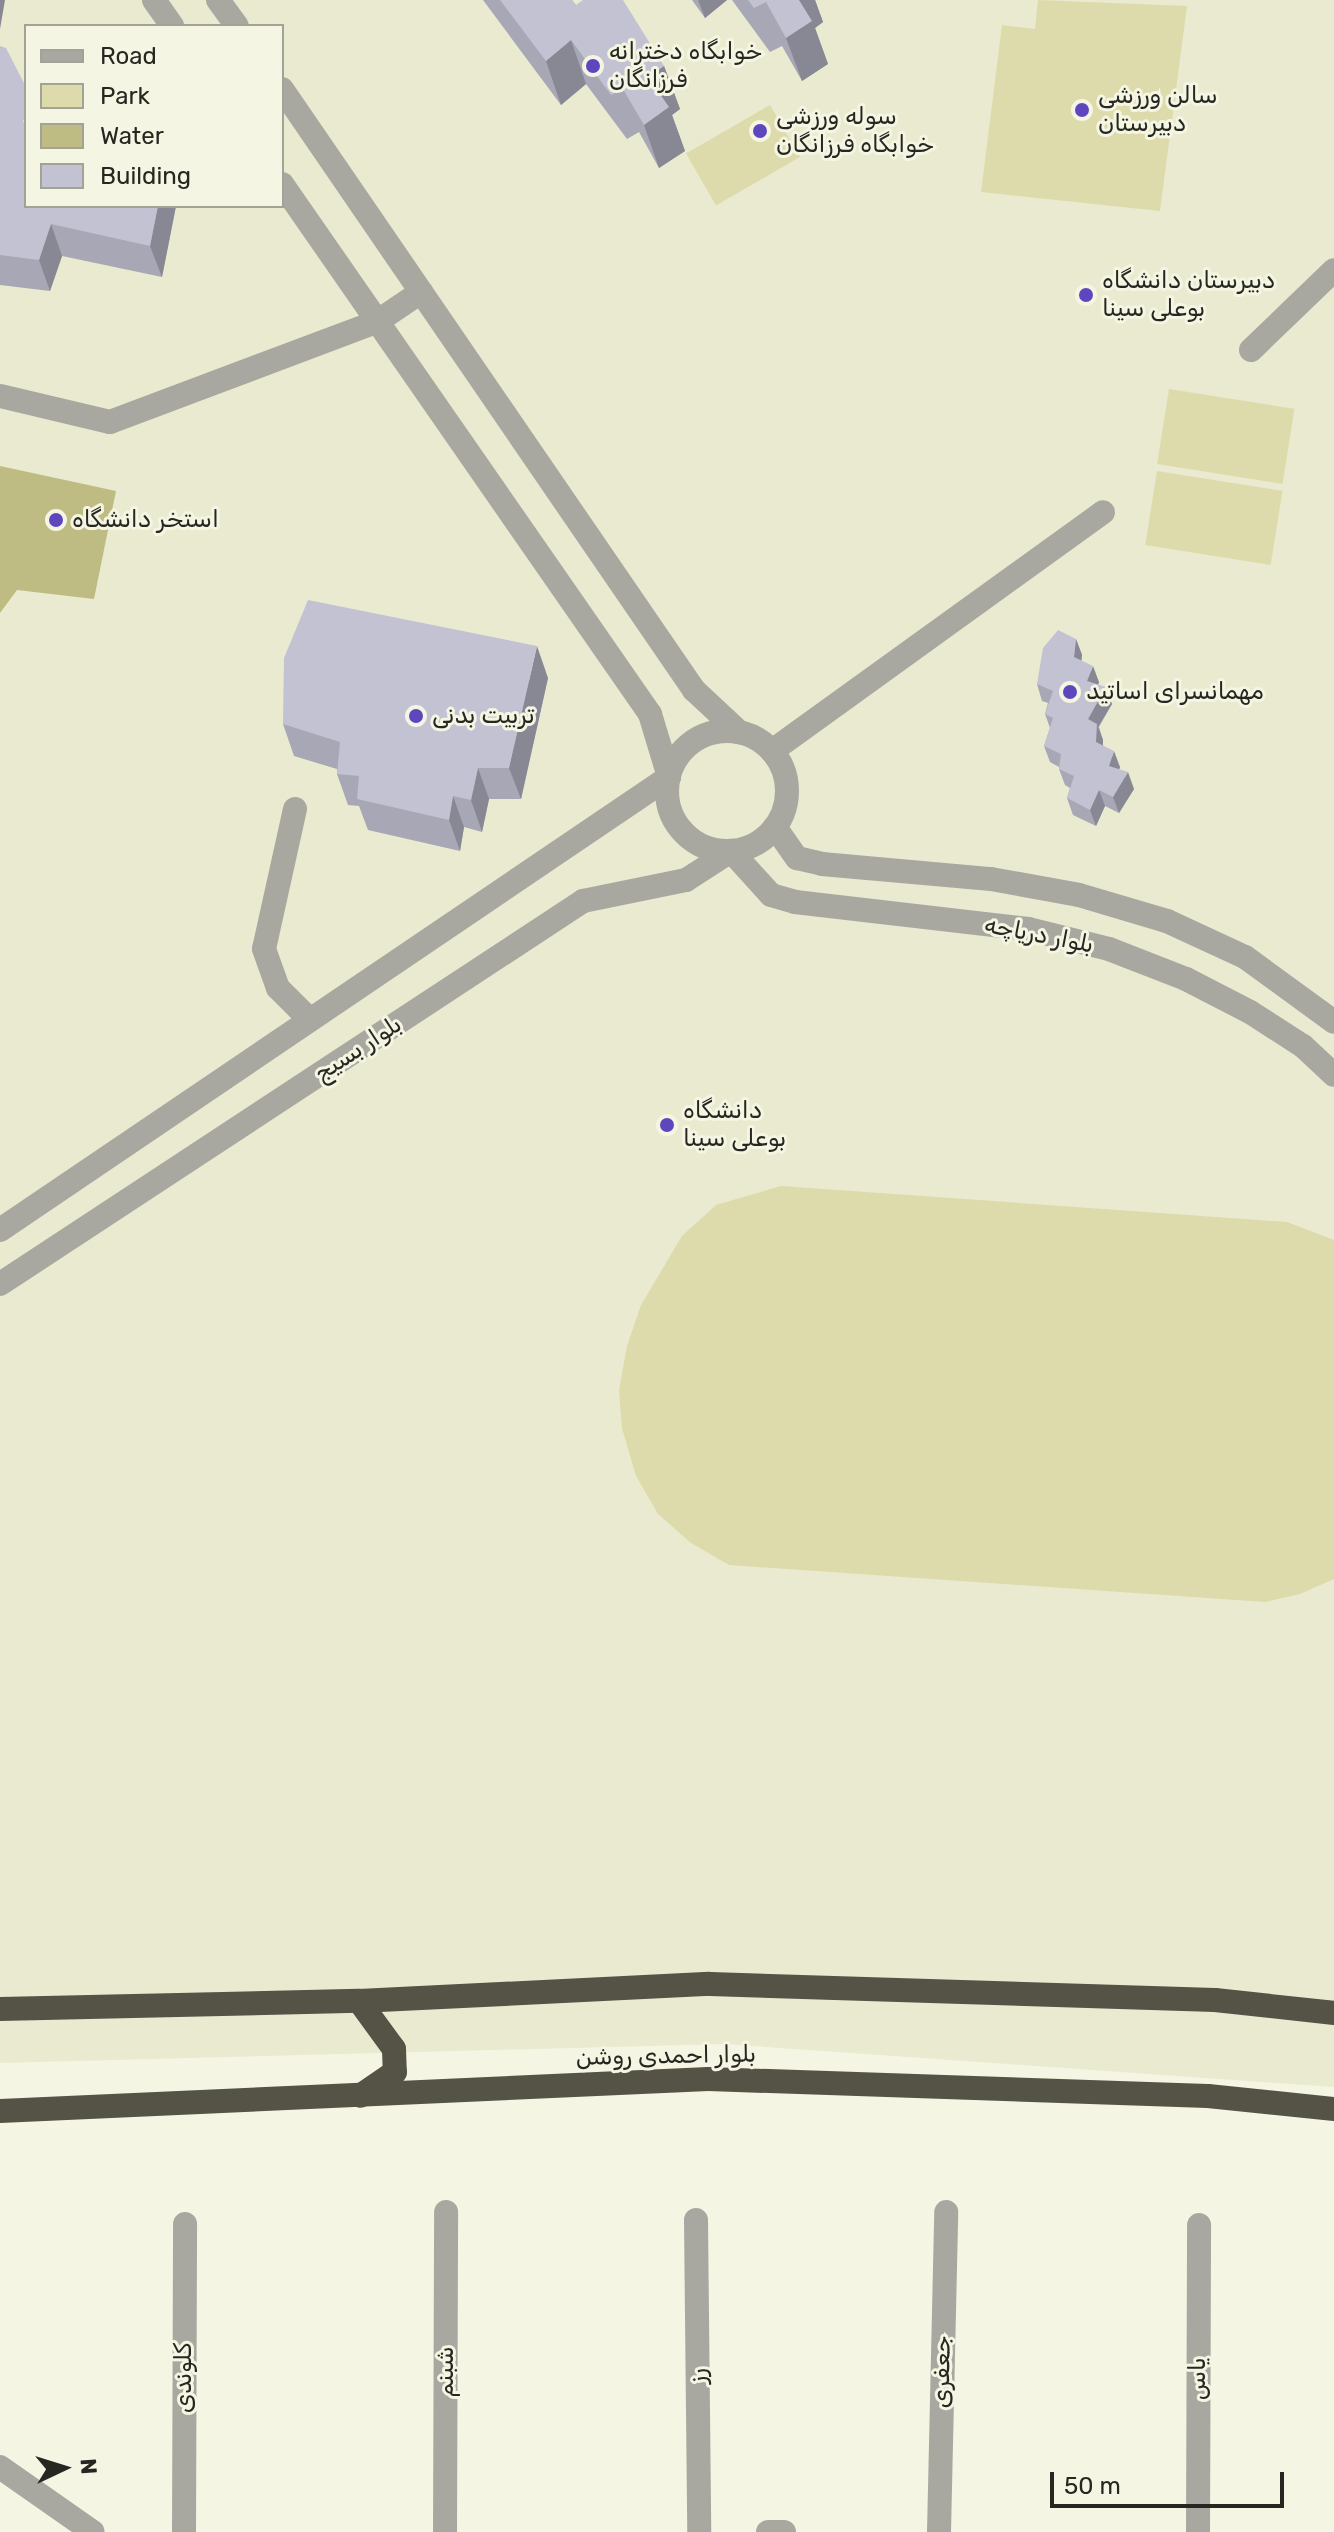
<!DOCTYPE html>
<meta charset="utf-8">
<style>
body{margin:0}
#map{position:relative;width:1334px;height:2532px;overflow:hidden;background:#f5f5e3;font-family:Rubik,"Noto Naskh Arabic",sans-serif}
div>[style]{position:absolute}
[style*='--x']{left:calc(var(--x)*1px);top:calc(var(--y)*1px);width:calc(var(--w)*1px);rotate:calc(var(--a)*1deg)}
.built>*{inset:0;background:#eaead0}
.green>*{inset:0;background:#dddbab;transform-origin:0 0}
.water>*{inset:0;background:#bebc82}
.minor>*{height:24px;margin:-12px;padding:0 12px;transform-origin:12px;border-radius:12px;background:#a8a8a0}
.minor>.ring{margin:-12px;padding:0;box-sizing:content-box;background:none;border:24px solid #a8a8a0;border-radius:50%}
.highway>*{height:24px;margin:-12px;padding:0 12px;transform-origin:12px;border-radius:12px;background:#545345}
.wall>*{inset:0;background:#a7a7b5}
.shaded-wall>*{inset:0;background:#888894}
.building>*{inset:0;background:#c2c2d3}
.dots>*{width:22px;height:22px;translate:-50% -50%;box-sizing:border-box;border:4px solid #f5f5e3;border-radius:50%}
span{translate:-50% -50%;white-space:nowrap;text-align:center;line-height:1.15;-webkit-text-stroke:6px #f5f5e3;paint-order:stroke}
.poi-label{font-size:24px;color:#272721}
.left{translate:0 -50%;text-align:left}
.street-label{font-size:24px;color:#272721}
.legend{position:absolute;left:24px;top:24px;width:260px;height:184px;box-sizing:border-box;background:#f5f5e3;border:2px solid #a3a395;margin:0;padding:10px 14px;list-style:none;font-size:24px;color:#272721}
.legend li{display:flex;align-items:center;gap:16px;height:40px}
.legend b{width:40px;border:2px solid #a3a395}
.north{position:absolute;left:24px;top:2428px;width:80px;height:80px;-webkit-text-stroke:6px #f5f5e3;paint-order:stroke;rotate:86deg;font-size:22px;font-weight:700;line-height:32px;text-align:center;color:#272721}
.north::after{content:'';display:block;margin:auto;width:28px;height:36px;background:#272721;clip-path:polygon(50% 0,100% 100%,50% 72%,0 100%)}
.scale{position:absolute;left:1050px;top:2472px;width:234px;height:36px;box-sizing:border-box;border:4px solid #272721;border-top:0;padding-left:10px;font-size:24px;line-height:28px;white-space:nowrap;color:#272721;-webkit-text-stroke:6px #f5f5e3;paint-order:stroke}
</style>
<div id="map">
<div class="built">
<div style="clip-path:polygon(evenodd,0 0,1334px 0,1334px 2087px,724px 2044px,0 2063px,0 0,26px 26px,282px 26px,282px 206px,26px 206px,26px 26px)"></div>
</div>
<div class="green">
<div style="clip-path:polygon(1038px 0,1187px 6px,1160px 211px,981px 192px,1002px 25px,1035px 29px)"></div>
<div style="left:770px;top:105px;width:60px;height:97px;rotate:60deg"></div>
<div style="left:1169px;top:389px;width:127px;height:76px;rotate:9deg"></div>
<div style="left:1157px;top:471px;width:127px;height:75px;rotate:9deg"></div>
<div style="clip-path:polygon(781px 1186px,1287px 1222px,1334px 1240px,1334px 1579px,1300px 1594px,1265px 1602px,729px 1565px,691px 1543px,658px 1514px,636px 1476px,622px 1428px,619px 1390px,627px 1346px,641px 1305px,682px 1236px,716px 1205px)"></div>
</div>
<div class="water">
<div style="clip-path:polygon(0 466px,116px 491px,94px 599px,17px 590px,0 613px)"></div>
</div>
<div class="minor">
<div style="--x:154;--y:0;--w:32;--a:55"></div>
<div style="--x:218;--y:0;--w:32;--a:54"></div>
<div style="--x:282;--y:89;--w:729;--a:55.57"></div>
<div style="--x:694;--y:690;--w:62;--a:43"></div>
<div style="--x:1251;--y:350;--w:115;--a:-43.9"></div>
<div style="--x:0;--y:396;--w:113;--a:13.3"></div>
<div style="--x:110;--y:422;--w:286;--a:-20.6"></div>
<div style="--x:378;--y:321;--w:52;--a:-34"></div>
<div class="ring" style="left:667px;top:731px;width:96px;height:96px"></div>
<div style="--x:772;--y:751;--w:408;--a:-35.8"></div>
<div style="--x:295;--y:809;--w:143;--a:102.5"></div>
<div style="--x:264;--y:949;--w:41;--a:70.3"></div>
<div style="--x:278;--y:988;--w:45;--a:45"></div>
<div style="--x:775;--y:827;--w:38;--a:55"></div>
<div style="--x:797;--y:858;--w:26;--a:13"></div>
<div style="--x:822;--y:864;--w:170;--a:5.1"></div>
<div style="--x:991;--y:879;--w:89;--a:10.3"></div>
<div style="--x:1079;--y:895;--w:92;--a:16.5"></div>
<div style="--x:1167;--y:921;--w:86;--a:24.8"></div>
<div style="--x:1245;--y:957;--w:110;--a:36.1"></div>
<div style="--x:0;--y:1230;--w:808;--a:-34.1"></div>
<div style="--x:669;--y:777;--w:66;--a:-106.8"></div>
<div style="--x:650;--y:714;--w:645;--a:-124.77"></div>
<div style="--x:0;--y:1284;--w:698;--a:-33.3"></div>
<div style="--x:583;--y:901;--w:105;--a:-11.5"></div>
<div style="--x:686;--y:880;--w:54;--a:-32.8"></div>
<div style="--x:731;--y:851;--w:59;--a:47.7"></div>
<div style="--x:771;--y:895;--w:25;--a:16"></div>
<div style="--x:795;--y:902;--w:235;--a:6.6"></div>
<div style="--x:1028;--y:929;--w:83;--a:13.9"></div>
<div style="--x:1109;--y:949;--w:83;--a:21.3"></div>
<div style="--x:1186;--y:979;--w:72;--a:27.3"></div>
<div style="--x:1250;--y:1012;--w:63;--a:32.7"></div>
<div style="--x:1303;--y:1046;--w:42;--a:43.1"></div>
<div style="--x:696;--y:2220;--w:312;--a:89.4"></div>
<div style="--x:0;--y:2467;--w:113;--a:35"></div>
<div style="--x:184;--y:2532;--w:308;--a:-89.8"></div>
<div style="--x:445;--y:2532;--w:320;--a:-89.8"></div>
<div style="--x:768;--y:2532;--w:16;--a:0"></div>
<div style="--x:939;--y:2532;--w:320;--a:-88.7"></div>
<div style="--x:1198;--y:2532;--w:307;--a:-89.8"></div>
</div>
<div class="highway">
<div style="--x:359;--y:2001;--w:59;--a:53.9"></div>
<div style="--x:394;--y:2049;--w:23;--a:88"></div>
<div style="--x:395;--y:2072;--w:42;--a:145.6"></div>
<div style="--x:0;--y:2009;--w:359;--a:-1.3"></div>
<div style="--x:359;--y:2001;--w:351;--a:-2.8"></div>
<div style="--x:710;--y:1984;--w:505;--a:1.81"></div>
<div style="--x:1215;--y:2000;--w:120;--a:6.2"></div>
<div style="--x:0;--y:2111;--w:709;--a:-2.59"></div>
<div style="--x:708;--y:2079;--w:500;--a:1.95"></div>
<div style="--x:1208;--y:2096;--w:127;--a:5.9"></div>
</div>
<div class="wall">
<div style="clip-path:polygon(483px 0,572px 0,576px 5px,664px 66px,680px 109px,672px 115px,685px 151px,659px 168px,639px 132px,627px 139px,586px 84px,561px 105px)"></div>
<div style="clip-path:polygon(692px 0,727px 0,705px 18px)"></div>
<div style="clip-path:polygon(732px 0,815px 0,823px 22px,815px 28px,828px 64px,802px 81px,782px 46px,770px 52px)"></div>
<div style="clip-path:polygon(0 46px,26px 206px,176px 206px,162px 277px,62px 256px,50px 291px,0 285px)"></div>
<div style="clip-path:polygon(1076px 639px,1082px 655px,1081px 660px,1099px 682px,1098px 685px,1112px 704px,1099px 727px,1103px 740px,1103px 745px,1120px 767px,1119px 769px,1134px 789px,1119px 813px,1105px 806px,1096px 826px,1073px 815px,1067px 798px,1070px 788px,1065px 785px,1059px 769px,1059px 767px,1050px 762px,1044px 746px,1050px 728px,1045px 714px,1048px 703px,1042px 701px,1037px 684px)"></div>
<div style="clip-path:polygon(548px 678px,521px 799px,489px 799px,482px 832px,464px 827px,460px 851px,368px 830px,359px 806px,348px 805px,337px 774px,337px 769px,294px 756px,283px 724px)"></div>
</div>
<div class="shaded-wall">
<div style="clip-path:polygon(0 0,5px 0,0 29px)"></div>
<div style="clip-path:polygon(698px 0,727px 0,705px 18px)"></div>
<div style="clip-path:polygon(796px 0,815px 0,823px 22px,815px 28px,828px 64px,802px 81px,786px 38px)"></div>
<div style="clip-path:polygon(571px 40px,586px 84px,561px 105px,546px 61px)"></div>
<div style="clip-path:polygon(664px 66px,680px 109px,672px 115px,685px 151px,659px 168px,644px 125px,648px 77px)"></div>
<div style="clip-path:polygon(158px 206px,176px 206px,162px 277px,150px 246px)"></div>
<div style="clip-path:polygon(51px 224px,62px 256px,50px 291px,39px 260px)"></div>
<div style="clip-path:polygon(1076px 639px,1082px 655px,1080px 673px,1074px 657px)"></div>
<div style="clip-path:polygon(537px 646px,548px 678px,521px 799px,509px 768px)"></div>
<div style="clip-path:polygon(1093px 666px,1099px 682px,1093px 697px,1087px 681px)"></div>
<div style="clip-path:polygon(1106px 687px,1112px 704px,1098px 727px,1103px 740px,1102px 758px,1088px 719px)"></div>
<div style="clip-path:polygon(1114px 751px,1120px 767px,1115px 782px,1109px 766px)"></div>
<div style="clip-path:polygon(478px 768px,489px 799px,482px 832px,471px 800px)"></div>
<div style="clip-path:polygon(1128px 772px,1134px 789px,1119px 813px,1113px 797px)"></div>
<div style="clip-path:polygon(1099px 790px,1105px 806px,1096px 826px,1090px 810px)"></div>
<div style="clip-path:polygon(453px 796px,464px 827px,460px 851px,449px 820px)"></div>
</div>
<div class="building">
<div style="clip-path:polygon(500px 0,572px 0,576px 5px,583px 0,623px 0,664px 66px,648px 77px,669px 107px,644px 125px,623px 89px,611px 95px,571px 40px,546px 61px)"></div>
<div style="clip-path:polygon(748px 0,799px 0,812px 21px,786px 38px,766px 2px,754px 8px)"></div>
<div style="clip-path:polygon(0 46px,6px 48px,26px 87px,26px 112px,23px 122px,26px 123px,26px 206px,158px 206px,150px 246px,51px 224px,39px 260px,0 255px)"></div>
<div style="clip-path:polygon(308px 600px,537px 646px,509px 768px,478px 768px,471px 800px,453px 796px,449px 820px,357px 799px,359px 776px,337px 774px,340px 742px,283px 724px,284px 658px)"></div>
<div style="clip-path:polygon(1058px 630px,1076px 639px,1074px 657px,1093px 666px,1087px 681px,1106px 687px,1088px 719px,1097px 724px,1096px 742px,1114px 751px,1109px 766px,1128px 772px,1113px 797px,1099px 790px,1090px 810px,1067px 798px,1074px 776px,1059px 769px,1061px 754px,1044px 746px,1053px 718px,1045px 714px,1053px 691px,1037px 684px,1043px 648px)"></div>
</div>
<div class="dots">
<div style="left:593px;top:66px;background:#5e46be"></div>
<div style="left:1082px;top:110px;background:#5e46be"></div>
<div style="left:760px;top:131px;background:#5e46be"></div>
<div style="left:1086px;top:295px;background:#5e46be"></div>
<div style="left:56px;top:520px;background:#5e46be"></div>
<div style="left:1070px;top:692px;background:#5e46be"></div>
<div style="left:416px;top:716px;background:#5e46be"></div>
<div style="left:667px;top:1125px;background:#5e46be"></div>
</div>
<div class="poi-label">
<span class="left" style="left:609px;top:66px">خوابگاه دخترانه<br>فرزانگان</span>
<span class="left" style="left:1098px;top:110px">سالن ورزشی<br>دبیرستان</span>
<span class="left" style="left:776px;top:131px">سوله ورزشی<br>خوابگاه فرزانگان</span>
<span class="left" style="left:1102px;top:295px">دبیرستان دانشگاه<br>بوعلی سینا</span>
<span class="left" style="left:72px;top:520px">استخر دانشگاه</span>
<span class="left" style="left:1086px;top:692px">مهمانسرای اساتید</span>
<span class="left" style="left:432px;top:716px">تربیت بدنی</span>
<span class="left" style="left:683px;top:1125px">دانشگاه<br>بوعلی سینا</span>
</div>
<div class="street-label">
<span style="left:1039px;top:935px;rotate:11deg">بلوار دریاچه</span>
<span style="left:358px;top:1049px;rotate:-33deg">بلوار بسیج</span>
<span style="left:666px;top:2056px;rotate:-1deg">بلوار احمدی روشن</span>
<span style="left:446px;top:2372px;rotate:-90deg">شبنم</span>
<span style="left:942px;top:2372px;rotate:-89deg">جعفری</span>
<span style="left:698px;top:2376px;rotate:-91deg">رز</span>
<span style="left:184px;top:2378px;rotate:-90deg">کلوندی</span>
<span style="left:1198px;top:2379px;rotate:-90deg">یاس</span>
</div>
<ul class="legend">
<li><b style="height:10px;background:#a8a8a0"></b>Road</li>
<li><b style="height:22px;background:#dddbab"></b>Park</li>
<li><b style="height:22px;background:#bebc82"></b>Water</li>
<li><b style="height:22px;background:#c2c2d3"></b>Building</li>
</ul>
<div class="north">N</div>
<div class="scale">50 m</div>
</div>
